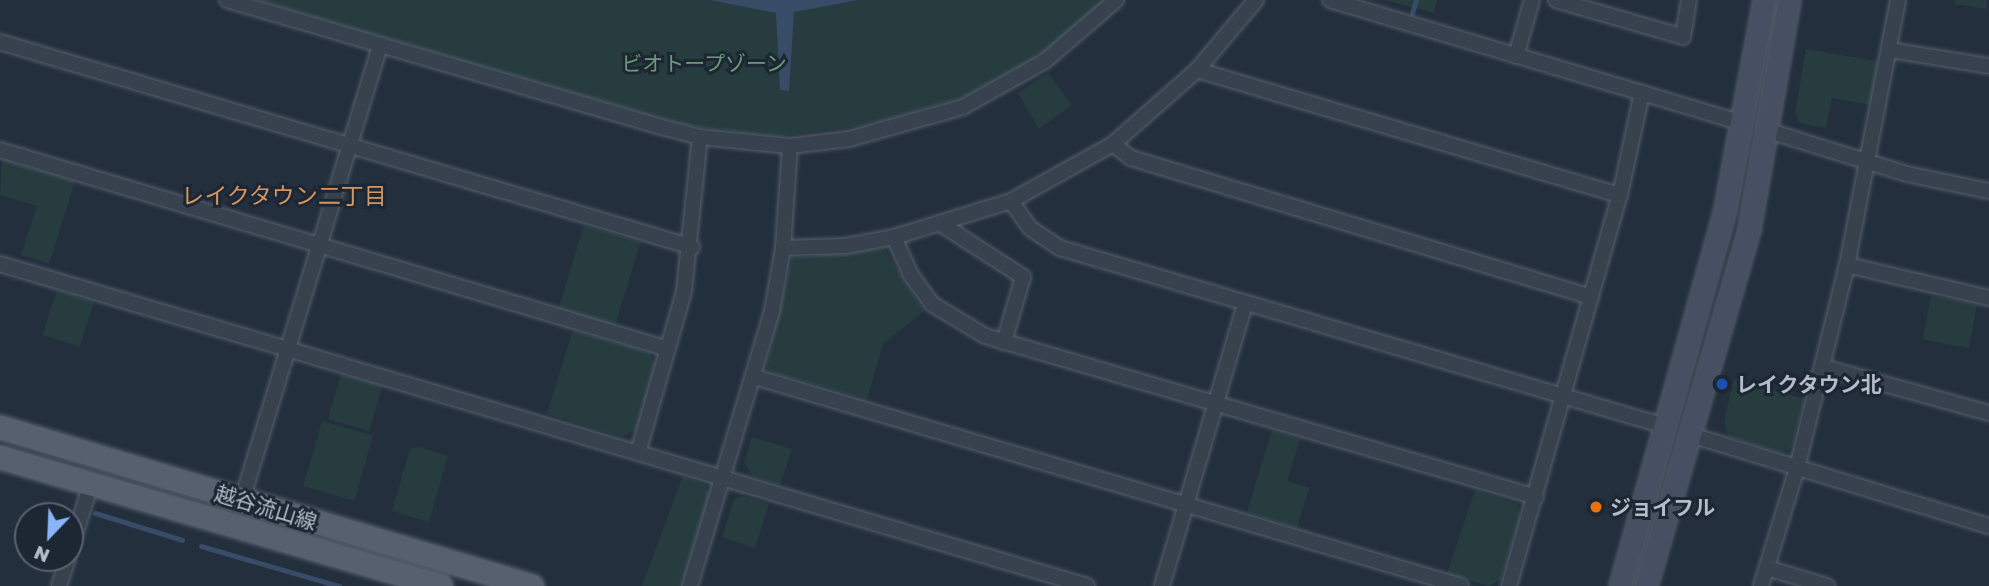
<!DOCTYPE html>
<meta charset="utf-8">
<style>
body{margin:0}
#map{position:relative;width:1989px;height:586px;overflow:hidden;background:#242f3e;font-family:"Golos Text","Noto Sans JP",sans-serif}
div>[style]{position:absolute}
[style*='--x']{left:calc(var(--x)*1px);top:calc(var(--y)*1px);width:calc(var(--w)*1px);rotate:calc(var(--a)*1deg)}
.green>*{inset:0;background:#263c3f;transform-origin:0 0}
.water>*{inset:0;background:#394c67}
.stream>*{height:5px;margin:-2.5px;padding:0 2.5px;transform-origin:2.5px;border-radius:2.5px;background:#394c67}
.roads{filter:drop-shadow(0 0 2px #565f6c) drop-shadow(0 0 2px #565f6c)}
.street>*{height:14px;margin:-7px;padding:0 7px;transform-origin:7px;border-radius:7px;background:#38414e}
.secondary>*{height:21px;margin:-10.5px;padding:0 10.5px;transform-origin:10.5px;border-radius:10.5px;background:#465061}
.primary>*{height:23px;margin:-11.5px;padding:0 11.5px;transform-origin:11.5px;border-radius:11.5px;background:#56606e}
.dots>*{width:19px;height:19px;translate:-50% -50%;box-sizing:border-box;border:4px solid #1d2633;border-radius:50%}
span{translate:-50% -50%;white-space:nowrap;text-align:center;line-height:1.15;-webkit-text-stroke:6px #1d2633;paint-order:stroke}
.park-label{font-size:21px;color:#6b9a76}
.poi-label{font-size:21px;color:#b4bcc9;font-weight:700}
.left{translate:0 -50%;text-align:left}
.street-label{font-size:21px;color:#b4bcc9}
.neighbourhood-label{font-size:23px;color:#d59563}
.north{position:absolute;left:14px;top:502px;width:70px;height:70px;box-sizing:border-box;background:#1d2633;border:2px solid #59626f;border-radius:50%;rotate:203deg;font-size:19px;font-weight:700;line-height:28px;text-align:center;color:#b4bcc9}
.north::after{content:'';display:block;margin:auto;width:24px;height:32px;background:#8ab4f8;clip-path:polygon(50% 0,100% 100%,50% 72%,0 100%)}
</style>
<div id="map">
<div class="green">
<div style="clip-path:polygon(257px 0,714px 0,794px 11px,861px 0,1108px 0,1053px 47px,969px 95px,868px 125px,779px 136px,695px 127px,639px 112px)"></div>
<div style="clip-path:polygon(1385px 0,1437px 0,1434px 13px)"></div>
<div style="clip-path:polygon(1955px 0,1987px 0,1986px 9px,1954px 4px)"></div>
<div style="clip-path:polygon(1806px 49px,1878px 61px,1871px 105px,1832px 98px,1826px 128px,1800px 123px,1795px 113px)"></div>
<div style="clip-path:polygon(1048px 73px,1072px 105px,1039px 129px,1018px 93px)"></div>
<div style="clip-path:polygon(2px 159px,75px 181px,49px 264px,21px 255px,37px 206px,0 195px)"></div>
<div style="left:584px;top:225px;width:59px;height:88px;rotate:17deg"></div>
<div style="clip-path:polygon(884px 248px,924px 311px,883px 344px,867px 399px,770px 372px,766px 364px,792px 258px)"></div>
<div style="left:57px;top:290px;width:39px;height:47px;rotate:18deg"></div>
<div style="left:1931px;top:296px;width:47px;height:44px;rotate:11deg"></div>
<div style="clip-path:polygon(573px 330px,650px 353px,656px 366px,638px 429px,622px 437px,547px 414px)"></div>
<div style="left:341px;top:374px;width:43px;height:47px;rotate:16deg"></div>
<div style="clip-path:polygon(1734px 379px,1805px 399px,1791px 448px,1781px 453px,1728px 437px,1724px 421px)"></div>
<div style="left:322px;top:421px;width:53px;height:68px;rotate:16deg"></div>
<div style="clip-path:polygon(1272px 430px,1300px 439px,1287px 481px,1309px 488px,1297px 528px,1247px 512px)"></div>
<div style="clip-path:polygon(752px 437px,792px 449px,780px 485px,752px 476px,744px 462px)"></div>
<div style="clip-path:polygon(420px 447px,448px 456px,429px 522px,392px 511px,410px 449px)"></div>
<div style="clip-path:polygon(683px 476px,706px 485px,711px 493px,682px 586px,642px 586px)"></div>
<div style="clip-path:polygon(1475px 490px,1518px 504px,1520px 516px,1500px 580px,1489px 586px,1447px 574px)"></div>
<div style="clip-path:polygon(743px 496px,769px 504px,755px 548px,722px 537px,734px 499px)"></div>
</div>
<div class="water">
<div style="clip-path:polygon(710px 0,859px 0,794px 12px,789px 91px,780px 90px,776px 13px)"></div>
</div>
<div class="stream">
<div style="--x:1412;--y:13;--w:14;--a:-73"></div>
<div style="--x:95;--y:513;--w:91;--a:17.2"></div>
<div style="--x:201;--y:546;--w:144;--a:16.2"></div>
</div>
<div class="roads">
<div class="street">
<div style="--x:227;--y:0;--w:449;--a:16.3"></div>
<div style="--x:658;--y:126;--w:43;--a:14.7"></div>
<div style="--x:700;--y:137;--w:90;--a:5.7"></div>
<div style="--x:790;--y:146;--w:59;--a:-6.8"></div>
<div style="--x:849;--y:139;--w:118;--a:-15.7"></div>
<div style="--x:963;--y:107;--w:94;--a:-29.3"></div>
<div style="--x:1045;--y:61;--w:94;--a:-40.7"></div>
<div style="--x:1330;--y:0;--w:430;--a:16.6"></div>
<div style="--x:1556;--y:0;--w:132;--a:16.2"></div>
<div style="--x:1683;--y:37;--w:37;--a:-81"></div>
<div style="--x:0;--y:42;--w:722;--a:16.5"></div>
<div style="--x:1890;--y:50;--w:100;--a:9.2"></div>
<div style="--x:1516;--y:56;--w:58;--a:-74.1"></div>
<div style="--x:1197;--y:70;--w:441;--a:16.5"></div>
<div style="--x:1769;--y:131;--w:145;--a:17.3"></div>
<div style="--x:1907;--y:174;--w:84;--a:11.7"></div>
<div style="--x:1113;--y:144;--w:23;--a:38"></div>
<div style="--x:1131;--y:158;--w:481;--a:16.8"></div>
<div style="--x:0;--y:150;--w:697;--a:16.59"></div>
<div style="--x:1011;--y:201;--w:33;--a:55"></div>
<div style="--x:1030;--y:228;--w:36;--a:34"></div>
<div style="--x:1060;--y:248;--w:634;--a:16.4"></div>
<div style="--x:941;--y:224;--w:98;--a:32.9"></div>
<div style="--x:1023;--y:277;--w:68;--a:106.3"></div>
<div style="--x:894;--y:237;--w:42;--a:65.9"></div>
<div style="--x:911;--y:275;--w:36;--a:54"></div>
<div style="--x:932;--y:304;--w:62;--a:31.1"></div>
<div style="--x:985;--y:336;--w:574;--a:16.29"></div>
<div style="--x:783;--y:248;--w:63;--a:-1.8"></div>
<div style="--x:846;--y:246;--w:49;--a:-10.6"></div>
<div style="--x:894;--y:237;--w:122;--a:-17.1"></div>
<div style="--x:1011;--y:201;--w:117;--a:-29.2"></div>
<div style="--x:1113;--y:144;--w:112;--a:-41.4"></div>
<div style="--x:1197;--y:70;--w:92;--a:-49.9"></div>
<div style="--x:0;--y:264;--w:1134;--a:16.5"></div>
<div style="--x:1847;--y:265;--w:146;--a:13.1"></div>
<div style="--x:1823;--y:367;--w:172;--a:15.5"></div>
<div style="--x:755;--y:377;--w:736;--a:16.49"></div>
<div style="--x:1691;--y:435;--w:312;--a:17"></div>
<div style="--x:638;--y:453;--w:168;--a:-74.1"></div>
<div style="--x:684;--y:291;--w:155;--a:-84.1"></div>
<div style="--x:242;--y:500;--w:475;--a:-73.1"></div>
<div style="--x:70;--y:551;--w:70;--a:-72.6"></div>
<div style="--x:1767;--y:568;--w:63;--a:16.7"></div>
<div style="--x:59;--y:586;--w:29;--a:-72"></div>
<div style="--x:690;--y:586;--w:287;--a:-73.4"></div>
<div style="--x:772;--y:311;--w:64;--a:-80.1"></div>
<div style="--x:783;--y:248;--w:102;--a:-86.1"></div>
<div style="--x:1162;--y:586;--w:294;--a:-73.6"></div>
<div style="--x:1509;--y:586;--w:406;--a:-74.2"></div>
<div style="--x:1620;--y:195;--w:105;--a:-77.9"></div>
<div style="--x:1761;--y:586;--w:123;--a:-73"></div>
<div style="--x:1797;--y:468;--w:209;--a:-76.2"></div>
<div style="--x:1847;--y:265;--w:270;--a:-79.1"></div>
</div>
<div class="secondary">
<div style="--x:1620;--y:586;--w:386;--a:-74.4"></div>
<div style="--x:1724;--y:214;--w:218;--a:-79.4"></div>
<div style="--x:1646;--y:586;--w:372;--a:-73.9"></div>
<div style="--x:1749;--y:229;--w:232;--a:-80.1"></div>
</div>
<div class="primary">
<div style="--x:0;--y:427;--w:555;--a:16.64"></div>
<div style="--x:0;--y:457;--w:459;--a:16.3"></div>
</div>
</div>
<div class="dots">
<div style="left:1722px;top:384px;background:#1a4fb4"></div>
<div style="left:1596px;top:507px;background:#e8710a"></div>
</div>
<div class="park-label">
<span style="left:704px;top:63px">ビオトープゾーン</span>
</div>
<div class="poi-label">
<span class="left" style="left:1736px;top:384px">レイクタウン北</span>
<span class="left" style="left:1610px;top:507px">ジョイフル</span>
</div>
<div class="street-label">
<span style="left:266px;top:507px;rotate:17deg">越谷流山線</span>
</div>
<div class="neighbourhood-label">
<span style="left:284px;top:195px">レイクタウン二丁目</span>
</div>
<div class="north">N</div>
</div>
